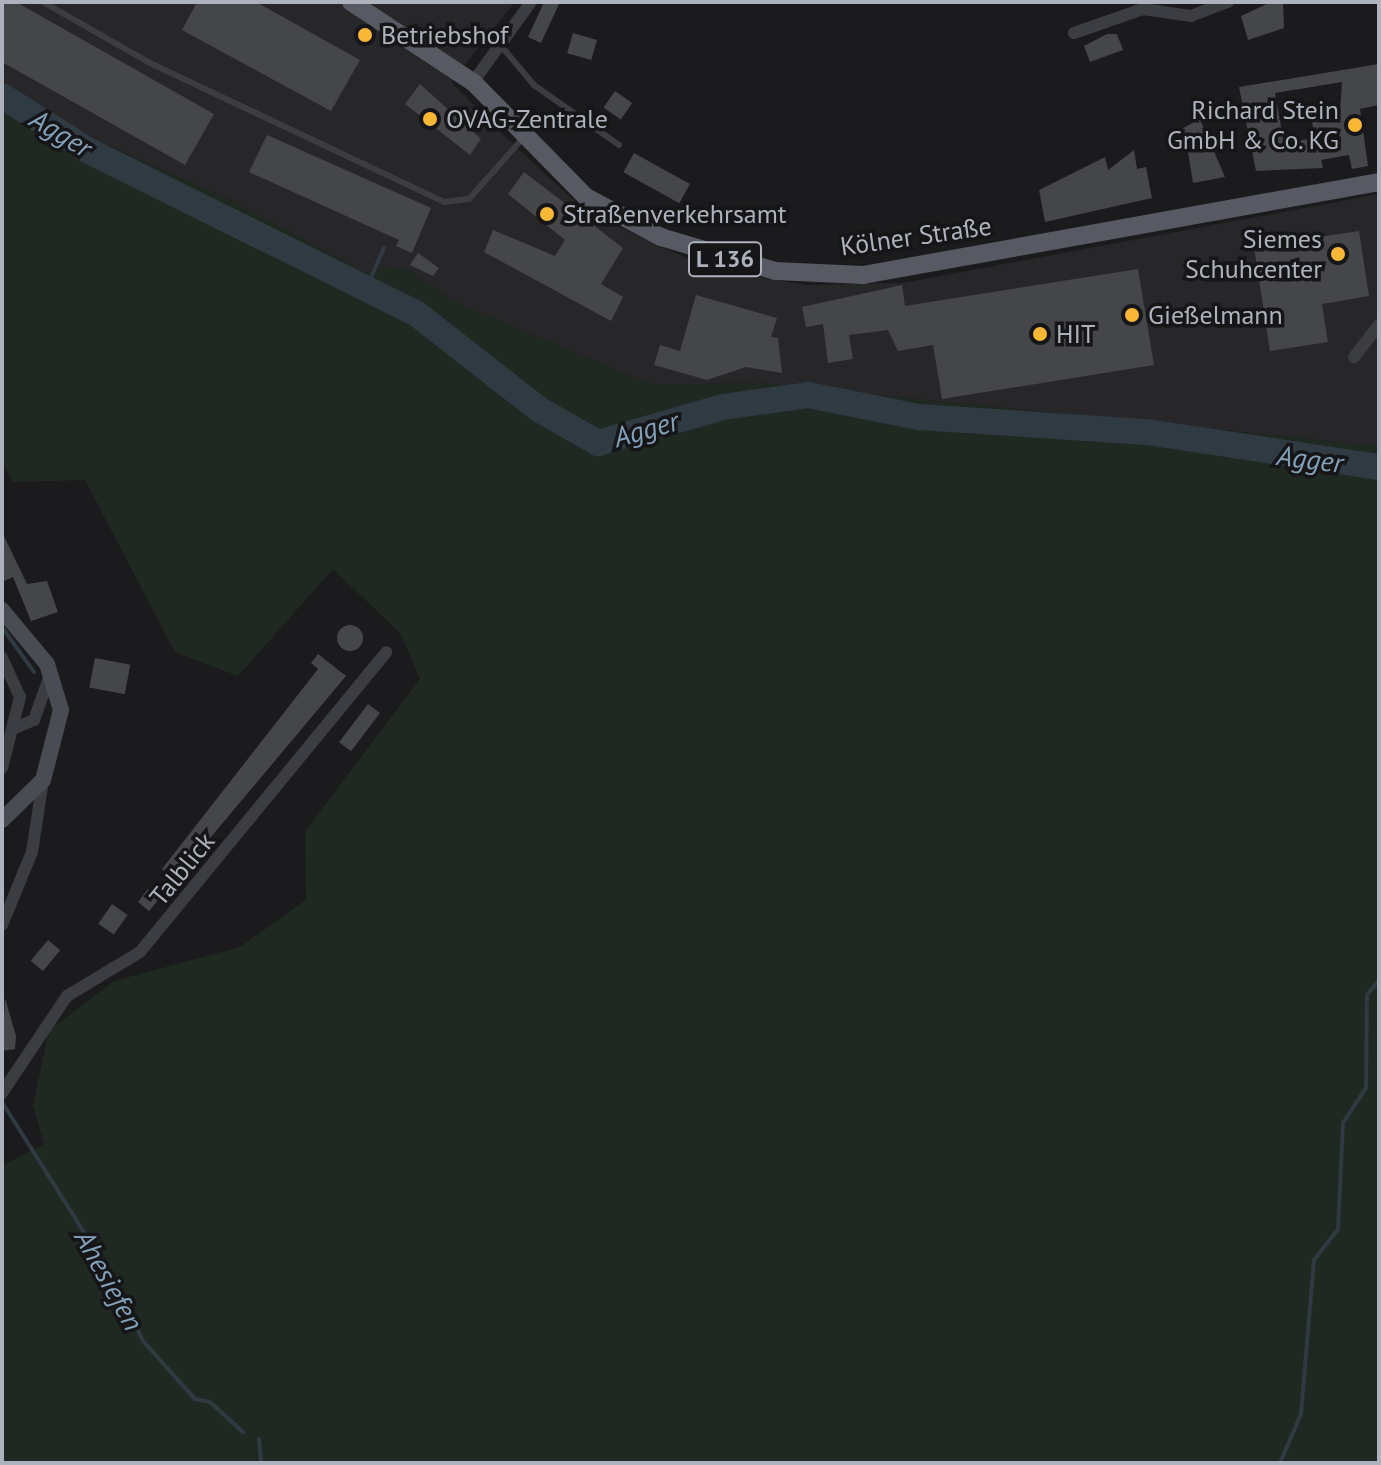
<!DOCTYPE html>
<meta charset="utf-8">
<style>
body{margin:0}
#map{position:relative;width:1381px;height:1465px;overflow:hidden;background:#1b1b1d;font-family:"PT Sans",sans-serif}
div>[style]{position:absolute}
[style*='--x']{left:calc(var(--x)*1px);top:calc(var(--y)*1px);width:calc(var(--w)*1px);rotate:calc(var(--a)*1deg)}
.built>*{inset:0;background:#27272a}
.green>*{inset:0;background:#202921}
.stream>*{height:4px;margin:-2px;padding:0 2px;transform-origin:2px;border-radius:2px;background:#2f3a42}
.river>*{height:26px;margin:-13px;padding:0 13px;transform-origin:13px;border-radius:13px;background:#2f3a42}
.building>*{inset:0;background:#45464a;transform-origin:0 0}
.round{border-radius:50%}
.service>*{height:6px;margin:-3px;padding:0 3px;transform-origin:3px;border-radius:3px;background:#3b3d42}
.minor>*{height:12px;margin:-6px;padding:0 6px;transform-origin:6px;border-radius:6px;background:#3b3d42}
.secondary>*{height:16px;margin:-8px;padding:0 8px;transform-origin:8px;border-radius:8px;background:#494c53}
.primary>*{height:18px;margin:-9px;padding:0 9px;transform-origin:9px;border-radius:9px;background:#575a62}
.dots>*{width:22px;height:22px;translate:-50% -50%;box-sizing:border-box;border:4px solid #161618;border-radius:50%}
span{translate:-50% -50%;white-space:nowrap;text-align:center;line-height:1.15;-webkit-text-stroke:7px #161618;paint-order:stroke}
.shield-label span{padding:2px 6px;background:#161618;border:2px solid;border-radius:6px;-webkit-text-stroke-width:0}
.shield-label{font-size:24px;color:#adb2bd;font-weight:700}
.poi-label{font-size:26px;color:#adb2bd}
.left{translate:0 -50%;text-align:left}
.right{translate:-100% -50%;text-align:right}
.street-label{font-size:26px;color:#adb2bd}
.water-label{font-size:28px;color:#83a0b9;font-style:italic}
.frame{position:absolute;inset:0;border:4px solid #adb2bd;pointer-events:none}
</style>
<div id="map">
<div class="built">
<div style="clip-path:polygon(2px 2px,515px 2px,451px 82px,499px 131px,585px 211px,712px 270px,806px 285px,903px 283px,1379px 194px,1379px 446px,759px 383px,652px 385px,459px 304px,409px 271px,388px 266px,365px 273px,235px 202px,88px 137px,2px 81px)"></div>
</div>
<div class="green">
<div style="clip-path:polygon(2px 81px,88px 137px,235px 202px,365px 273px,388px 266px,409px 271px,459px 304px,652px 385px,759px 383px,1379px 446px,1379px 1463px,2px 1463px,2px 1166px,44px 1144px,33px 1105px,49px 1030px,114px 981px,240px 947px,306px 900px,305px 831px,420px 679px,400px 633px,333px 569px,238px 676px,175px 652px,85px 480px,13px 482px,2px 461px)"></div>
</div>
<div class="stream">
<div style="--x:366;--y:289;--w:45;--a:-66.3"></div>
<div style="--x:2;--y:627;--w:55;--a:54.6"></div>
<div style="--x:2;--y:1102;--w:208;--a:57.8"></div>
<div style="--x:113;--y:1278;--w:70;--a:64.5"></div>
<div style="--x:143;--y:1341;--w:78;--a:48.1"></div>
<div style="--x:195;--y:1399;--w:15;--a:11"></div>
<div style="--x:210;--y:1402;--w:45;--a:42.3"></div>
<div style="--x:259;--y:1439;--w:24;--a:85"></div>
<div style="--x:1280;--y:1463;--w:53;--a:-66.8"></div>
<div style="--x:1301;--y:1414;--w:155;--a:-85.2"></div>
<div style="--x:1314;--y:1260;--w:39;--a:-52"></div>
<div style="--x:1338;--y:1229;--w:106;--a:-87.3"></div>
<div style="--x:1343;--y:1123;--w:42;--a:-56.7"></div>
<div style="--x:1366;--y:1088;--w:93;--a:-89.4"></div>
<div style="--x:1367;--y:995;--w:19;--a:-51"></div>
</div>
<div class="river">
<div style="--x:2;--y:96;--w:103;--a:32.3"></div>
<div style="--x:89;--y:151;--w:366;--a:26.4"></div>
<div style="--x:417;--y:314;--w:156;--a:38"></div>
<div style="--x:540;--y:410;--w:67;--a:29.6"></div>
<div style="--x:598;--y:443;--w:130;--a:-16.1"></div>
<div style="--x:723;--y:407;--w:86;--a:-8"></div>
<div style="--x:808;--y:395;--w:113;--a:11.2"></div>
<div style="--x:919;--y:417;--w:228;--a:3.8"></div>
<div style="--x:1147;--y:432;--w:235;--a:8.6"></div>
</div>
<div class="building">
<div style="clip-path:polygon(2px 2px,16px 2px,214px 114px,185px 165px,2px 62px)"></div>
<div style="clip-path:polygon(197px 2px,256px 2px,360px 60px,331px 111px,182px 30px)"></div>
<div style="clip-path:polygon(544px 2px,560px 2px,541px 43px,528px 37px)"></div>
<div style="clip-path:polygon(1271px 2px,1283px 2px,1284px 28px,1248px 40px,1241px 16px)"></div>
<div style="left:573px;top:33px;width:25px;height:21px;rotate:16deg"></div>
<div style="clip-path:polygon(1107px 34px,1117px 34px,1123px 50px,1090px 62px,1084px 46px)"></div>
<div style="clip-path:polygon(evenodd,1379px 64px,1379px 105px,1360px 109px,1368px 166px,1352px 169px,1349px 155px,1321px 160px,1323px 168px,1256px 171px,1239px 87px,1379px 64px,1342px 82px,1340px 112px,1311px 117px,1315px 138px,1284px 143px,1275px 93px,1342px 82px)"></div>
<div style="clip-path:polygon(420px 84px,481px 139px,470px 155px,405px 104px)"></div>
<div style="left:615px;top:91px;width:21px;height:20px;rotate:35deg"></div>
<div style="clip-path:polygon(1200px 119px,1225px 177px,1193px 183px,1188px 152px,1172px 134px)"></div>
<div style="clip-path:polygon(267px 135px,431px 208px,412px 253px,396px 246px,399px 240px,249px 172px)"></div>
<div style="clip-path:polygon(1134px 150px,1137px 169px,1146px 167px,1152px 198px,1045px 222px,1039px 190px,1105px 157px,1108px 170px)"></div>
<div style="left:634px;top:153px;width:64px;height:22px;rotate:29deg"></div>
<div style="clip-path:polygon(524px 172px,623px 248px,601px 284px,623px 297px,611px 321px,484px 252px,493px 230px,555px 256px,565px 240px,508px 194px)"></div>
<div style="clip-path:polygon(1359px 231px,1369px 296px,1322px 304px,1328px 342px,1270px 351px,1254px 247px)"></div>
<div style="clip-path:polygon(418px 253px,439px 268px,433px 276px,410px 265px)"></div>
<div style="clip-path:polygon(1138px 269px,1154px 365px,942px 399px,933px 345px,898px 351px,888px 330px,849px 335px,853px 359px,828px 363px,823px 324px,806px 327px,802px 307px,902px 285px,905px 306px)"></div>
<div style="clip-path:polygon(696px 295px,777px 318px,771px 337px,778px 338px,782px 373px,746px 367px,707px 380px,654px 365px,660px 345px,680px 351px)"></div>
<div style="clip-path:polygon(2px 532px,27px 584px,47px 581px,58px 612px,31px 621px,13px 577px,2px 582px)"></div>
<div class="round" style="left:337px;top:625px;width:26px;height:26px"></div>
<div style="clip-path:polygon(318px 654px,346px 676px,149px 911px,138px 902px,148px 889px,154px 893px,168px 874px,162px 869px,318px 669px,311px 663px)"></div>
<div style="left:95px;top:658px;width:36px;height:30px;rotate:11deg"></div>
<div style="left:368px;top:704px;width:15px;height:48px;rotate:37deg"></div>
<div style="left:112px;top:904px;width:19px;height:24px;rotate:35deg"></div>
<div style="left:48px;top:940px;width:16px;height:27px;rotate:40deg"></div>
<div style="clip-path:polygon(5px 998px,16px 1036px,15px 1049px,2px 1051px)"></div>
</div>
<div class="service">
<div style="--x:43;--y:2;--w:123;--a:29.7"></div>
<div style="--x:150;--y:63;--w:325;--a:25.3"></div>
<div style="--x:444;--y:202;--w:25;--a:-7"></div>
<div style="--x:469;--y:199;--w:81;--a:-48.5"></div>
<div style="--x:502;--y:47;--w:50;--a:49.9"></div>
<div style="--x:534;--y:85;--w:104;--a:35.2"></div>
</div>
<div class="minor">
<div style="--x:1074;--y:33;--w:73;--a:-19.2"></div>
<div style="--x:1143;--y:9;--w:49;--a:8.3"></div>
<div style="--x:1191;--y:16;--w:40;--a:-21"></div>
<div style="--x:473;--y:82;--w:99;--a:-54.1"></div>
<div style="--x:1354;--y:357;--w:41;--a:-52"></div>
<div style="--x:2;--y:658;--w:43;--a:65.2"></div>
<div style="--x:20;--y:697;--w:73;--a:104.2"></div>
<div style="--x:15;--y:728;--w:21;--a:-23"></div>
<div style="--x:34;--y:720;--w:48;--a:-70.4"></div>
<div style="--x:2;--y:925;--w:79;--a:-67.7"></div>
<div style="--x:32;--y:852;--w:73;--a:-81.3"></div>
<div style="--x:2;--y:1093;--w:117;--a:-56.2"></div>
<div style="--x:67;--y:996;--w:85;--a:-31.1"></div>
<div style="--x:140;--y:952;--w:388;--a:-50.6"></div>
</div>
<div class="secondary">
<div style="--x:2;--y:610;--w:70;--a:50.2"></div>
<div style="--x:47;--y:664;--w:48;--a:73.1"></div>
<div style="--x:61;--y:710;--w:72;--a:104.4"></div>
<div style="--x:43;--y:780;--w:57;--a:135.7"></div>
</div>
<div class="primary">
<div style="--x:351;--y:2;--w:146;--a:33.3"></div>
<div style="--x:473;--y:82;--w:161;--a:45.5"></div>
<div style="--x:586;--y:197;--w:85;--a:28.1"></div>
<div style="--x:661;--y:237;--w:119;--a:16.6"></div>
<div style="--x:775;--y:271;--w:88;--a:2.6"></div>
<div style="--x:863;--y:275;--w:524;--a:-10.22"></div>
</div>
<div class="dots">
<div style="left:365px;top:35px;background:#fab736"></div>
<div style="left:430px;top:119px;background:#fab736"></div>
<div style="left:1355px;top:125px;background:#fab736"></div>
<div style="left:547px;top:214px;background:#fab736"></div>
<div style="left:1338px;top:254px;background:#fab736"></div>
<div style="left:1132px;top:315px;background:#fab736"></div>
<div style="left:1040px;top:334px;background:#fab736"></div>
</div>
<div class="shield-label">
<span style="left:725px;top:259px">L 136</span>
</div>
<div class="poi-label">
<span class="left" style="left:381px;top:35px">Betriebshof</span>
<span class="right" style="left:1339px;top:125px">Richard Stein<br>GmbH &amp; Co. KG</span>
<span class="left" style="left:446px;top:119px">OVAG-Zentrale</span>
<span class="left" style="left:563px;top:214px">Straßenverkehrsamt</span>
<span class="right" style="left:1322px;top:254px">Siemes<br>Schuhcenter</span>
<span class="left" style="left:1148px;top:315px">Gießelmann</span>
<span class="left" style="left:1056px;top:334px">HIT</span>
</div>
<div class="street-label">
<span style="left:916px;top:236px;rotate:-8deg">Kölner Straße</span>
<span style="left:182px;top:869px;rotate:-51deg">Talblick</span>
</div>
<div class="water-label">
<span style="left:61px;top:133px;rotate:31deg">Agger</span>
<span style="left:646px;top:429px;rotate:-16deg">Agger</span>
<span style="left:1310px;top:459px;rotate:7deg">Agger</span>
<span style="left:109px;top:1280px;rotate:61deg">Ahesiefen</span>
</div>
<div class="frame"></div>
</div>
